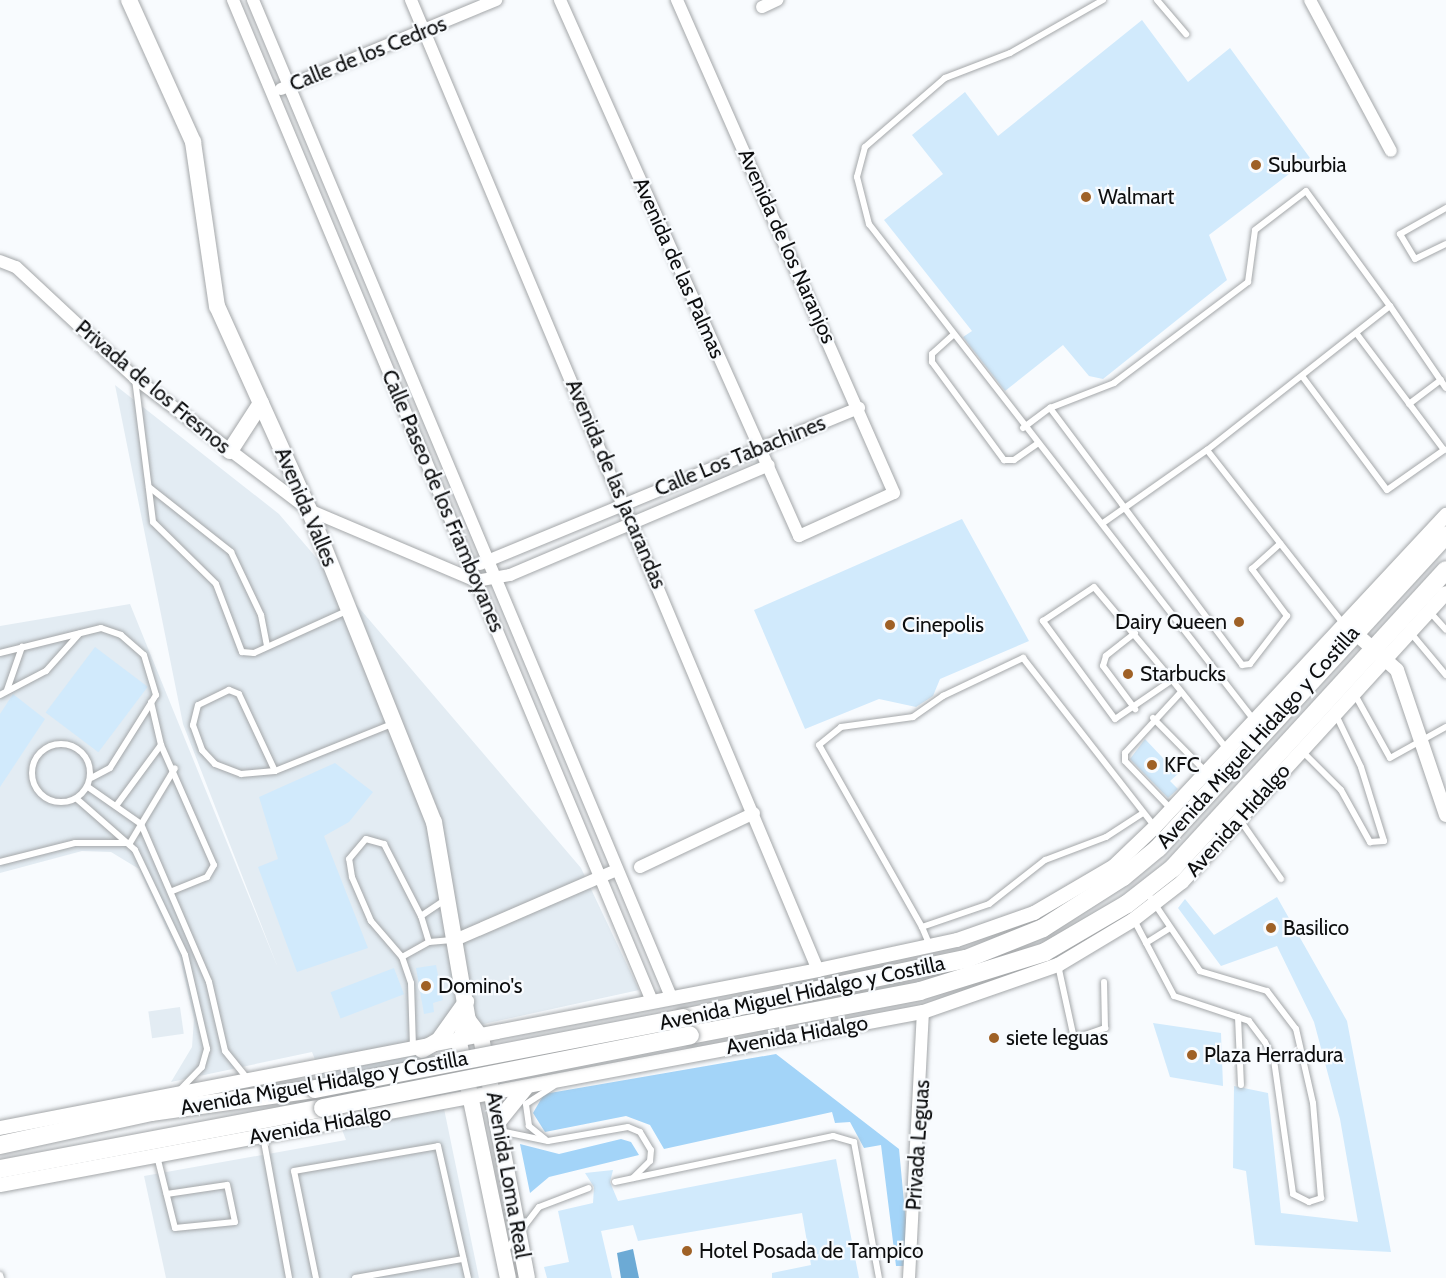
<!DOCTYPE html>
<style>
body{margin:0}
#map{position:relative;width:1446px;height:1278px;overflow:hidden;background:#f8fbfe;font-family:Cabin,sans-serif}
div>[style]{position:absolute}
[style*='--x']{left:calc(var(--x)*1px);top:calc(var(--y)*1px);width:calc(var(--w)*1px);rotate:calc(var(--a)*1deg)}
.built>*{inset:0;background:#e3ecf3;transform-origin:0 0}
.green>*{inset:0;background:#a3d4f8}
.water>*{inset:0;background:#6caad5}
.building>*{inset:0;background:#d1eafc;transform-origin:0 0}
.roads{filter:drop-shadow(0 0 2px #a4a7a9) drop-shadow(0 0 2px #a4a7a9)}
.service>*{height:6px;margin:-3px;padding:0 3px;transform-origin:3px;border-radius:3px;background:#fff}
.service>.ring{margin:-3px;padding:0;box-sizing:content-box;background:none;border:6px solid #fff;border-radius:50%}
.minor>*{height:12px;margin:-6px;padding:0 6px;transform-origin:6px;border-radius:6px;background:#fff}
.tertiary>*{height:14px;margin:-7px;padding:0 7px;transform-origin:7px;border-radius:7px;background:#fff}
.secondary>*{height:16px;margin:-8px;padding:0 8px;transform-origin:8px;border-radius:8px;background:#fff}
.primary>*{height:18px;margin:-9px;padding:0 9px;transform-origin:9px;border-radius:9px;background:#fff}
.bridges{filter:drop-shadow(0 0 2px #a4a7a9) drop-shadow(0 0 2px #a4a7a9)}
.primary-bridge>*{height:18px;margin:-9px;padding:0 9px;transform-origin:9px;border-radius:9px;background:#fff}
.dots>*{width:16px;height:16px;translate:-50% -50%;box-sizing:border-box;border:3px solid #f8fbfe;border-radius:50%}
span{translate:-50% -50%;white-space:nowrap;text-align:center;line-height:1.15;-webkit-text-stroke:4.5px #f8fbfe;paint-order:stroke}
.street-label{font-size:21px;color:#0d0e0f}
.poi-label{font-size:21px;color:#0d0e0f}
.left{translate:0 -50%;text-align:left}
.right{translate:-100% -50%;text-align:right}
</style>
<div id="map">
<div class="built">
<div style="clip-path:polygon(115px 385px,279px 514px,581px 868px,639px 990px,429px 1036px,479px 1278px,166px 1278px,144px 1176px,346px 1140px,312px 1052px,171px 1082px,192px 1047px,194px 1019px,180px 958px,139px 869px,111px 852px,82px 851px,0 873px,0 626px,130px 604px,278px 968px,183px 724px)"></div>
<div style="left:180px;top:1007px;width:27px;height:32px;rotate:82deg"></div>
</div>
<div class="green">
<div style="clip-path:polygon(776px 1054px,899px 1149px,910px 1266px,896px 1266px,881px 1145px,864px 1148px,850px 1122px,835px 1123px,832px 1112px,664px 1149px,650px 1125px,626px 1116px,545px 1132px,533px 1113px,544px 1094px)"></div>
<div style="clip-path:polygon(621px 1139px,631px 1142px,639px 1155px,549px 1177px,530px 1193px,520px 1144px,559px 1154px)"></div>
</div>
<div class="water">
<div style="clip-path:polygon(633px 1249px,639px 1278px,621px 1278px,617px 1253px)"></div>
</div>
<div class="building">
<div style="clip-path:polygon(1142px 20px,1188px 82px,1230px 48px,1310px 158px,1209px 235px,1227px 280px,1103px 379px,1089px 376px,1063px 345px,1005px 391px,963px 337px,972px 331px,884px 220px,943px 174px,912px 135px,965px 92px,998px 136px)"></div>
<div style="clip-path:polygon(962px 519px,1029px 641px,940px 679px,933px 696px,916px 707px,879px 699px,805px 729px,754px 610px)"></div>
<div style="left:95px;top:647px;width:66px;height:82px;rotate:37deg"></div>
<div style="clip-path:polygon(13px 694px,45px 719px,0 787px,0 714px)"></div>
<div style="clip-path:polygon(1145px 739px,1178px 774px,1170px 781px,1178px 789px,1168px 798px,1130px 759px)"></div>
<div style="clip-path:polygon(335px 763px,373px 792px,349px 822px,324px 836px,368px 948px,297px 972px,258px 867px,278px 859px,259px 797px)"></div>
<div style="clip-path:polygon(1277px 897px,1347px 1021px,1391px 1252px,1255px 1245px,1246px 1171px,1233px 1168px,1234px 1086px,1268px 1093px,1281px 1213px,1358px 1222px,1340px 1119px,1314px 1022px,1277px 946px,1221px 966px,1178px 908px,1185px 899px,1214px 935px)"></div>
<div style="clip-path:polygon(436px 965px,443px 1000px,433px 1003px,434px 1012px,424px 1014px,416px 968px)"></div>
<div style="left:394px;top:968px;width:28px;height:68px;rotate:69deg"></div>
<div style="clip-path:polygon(1153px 1023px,1221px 1033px,1223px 1086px,1170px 1077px)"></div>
<div style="clip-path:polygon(836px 1159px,859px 1278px,772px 1278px,772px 1273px,811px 1265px,802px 1213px,638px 1241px,633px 1225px,601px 1231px,612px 1278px,547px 1278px,544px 1267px,569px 1262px,558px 1211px,593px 1203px,594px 1187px,585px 1173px,613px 1170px,610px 1182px,618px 1201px)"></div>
</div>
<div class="roads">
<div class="service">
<div style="--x:1103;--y:0;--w:107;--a:150.3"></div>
<div style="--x:1010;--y:53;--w:70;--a:159"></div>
<div style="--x:945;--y:78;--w:106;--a:139.2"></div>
<div style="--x:865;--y:147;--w:31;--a:105"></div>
<div style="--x:857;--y:177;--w:49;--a:75.7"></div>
<div style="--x:869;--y:224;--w:628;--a:52.18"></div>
<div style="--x:1157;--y:0;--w:45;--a:49.5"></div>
<div style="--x:1446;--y:208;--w:53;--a:150.5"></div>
<div style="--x:1400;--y:234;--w:29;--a:59"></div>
<div style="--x:1415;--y:259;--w:34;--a:-26"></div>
<div style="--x:953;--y:335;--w:28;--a:138"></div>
<div style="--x:932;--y:354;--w:8;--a:90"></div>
<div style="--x:932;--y:362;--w:122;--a:53.7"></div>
<div style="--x:1004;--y:460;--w:10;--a:0"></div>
<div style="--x:1014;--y:460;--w:28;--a:-35"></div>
<div style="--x:1302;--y:376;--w:142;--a:53.3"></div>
<div style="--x:1387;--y:490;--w:70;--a:-35.1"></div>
<div style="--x:1444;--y:450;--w:146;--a:-126.9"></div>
<div style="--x:135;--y:379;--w:144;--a:82.8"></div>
<div style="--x:153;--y:522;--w:88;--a:44.5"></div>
<div style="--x:216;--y:584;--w:73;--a:69.1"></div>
<div style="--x:242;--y:652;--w:12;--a:5"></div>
<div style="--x:254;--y:653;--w:104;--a:-24.4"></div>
<div style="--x:1409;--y:404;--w:40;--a:-37"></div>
<div style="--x:1050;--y:408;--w:321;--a:53.2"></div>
<div style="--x:1242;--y:665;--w:8;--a:-7"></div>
<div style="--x:1250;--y:664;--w:61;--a:-52.4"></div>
<div style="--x:1287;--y:616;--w:59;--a:-126.7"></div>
<div style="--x:1252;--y:569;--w:38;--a:-42"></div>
<div style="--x:1023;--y:428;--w:34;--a:-37"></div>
<div style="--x:1050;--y:408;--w:69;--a:-21.3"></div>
<div style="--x:1114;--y:383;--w:168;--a:-37"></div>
<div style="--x:1248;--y:282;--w:52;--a:-82.3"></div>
<div style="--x:1255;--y:230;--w:64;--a:-37.4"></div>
<div style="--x:1306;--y:191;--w:142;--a:53.9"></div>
<div style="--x:1207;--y:450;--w:222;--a:51.9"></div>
<div style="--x:149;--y:487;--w:105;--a:38.4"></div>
<div style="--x:231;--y:552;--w:70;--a:64.5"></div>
<div style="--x:261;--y:615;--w:31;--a:79"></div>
<div style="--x:1103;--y:523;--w:127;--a:-35.1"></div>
<div style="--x:1207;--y:450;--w:233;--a:-38.2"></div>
<div style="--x:1390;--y:306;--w:99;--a:55.7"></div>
<div style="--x:1094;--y:587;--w:121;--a:50"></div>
<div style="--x:1172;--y:680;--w:69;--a:145.6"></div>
<div style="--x:1115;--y:719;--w:122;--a:-126.3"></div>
<div style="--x:1043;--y:621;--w:61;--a:-33.7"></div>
<div style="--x:1429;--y:611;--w:25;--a:48"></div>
<div style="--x:1410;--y:632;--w:56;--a:50.1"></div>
<div style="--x:1135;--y:633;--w:37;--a:142"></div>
<div style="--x:1106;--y:656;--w:10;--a:107"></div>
<div style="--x:1103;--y:666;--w:54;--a:53.3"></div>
<div style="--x:0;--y:653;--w:104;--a:-13.9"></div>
<div style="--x:101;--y:628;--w:21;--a:19"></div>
<div style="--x:121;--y:635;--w:30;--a:41"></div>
<div style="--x:144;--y:655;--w:42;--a:73.3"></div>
<div style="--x:156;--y:695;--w:86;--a:122.2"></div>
<div style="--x:110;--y:768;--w:21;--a:152"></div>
<div style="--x:1172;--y:680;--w:88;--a:51.4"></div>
<div style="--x:7;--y:690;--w:46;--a:-70.8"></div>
<div style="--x:1354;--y:693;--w:74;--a:61"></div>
<div style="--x:1390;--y:758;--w:64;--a:-29"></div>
<div style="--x:0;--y:695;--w:52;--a:-27.6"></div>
<div style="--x:46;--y:671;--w:50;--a:-48.3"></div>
<div style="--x:1153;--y:718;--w:76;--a:45.5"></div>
<div class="ring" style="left:32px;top:744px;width:52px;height:52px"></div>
<div style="--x:161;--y:745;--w:131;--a:66.2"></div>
<div style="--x:214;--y:865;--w:14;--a:120"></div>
<div style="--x:207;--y:877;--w:38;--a:158"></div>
<div style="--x:1302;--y:751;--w:55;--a:45"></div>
<div style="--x:1341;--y:790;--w:60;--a:60.9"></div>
<div style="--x:1370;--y:842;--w:14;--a:-4"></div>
<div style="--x:1384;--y:841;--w:77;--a:-107.3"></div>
<div style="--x:1361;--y:767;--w:58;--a:-115.7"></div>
<div style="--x:275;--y:771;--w:85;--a:-115.1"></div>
<div style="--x:239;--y:694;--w:11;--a:-158"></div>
<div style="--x:229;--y:690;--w:34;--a:154"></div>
<div style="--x:198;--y:705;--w:21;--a:104"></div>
<div style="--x:193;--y:725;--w:27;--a:70"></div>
<div style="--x:202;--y:750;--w:19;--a:47"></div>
<div style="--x:215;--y:764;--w:28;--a:21"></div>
<div style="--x:241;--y:774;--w:34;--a:-5"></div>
<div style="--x:275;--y:771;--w:126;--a:-21.9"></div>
<div style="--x:88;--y:787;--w:65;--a:34.9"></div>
<div style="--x:141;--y:824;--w:172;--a:66.7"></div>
<div style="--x:209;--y:982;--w:71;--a:76.9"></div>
<div style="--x:225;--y:1051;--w:36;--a:51"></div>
<div style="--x:77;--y:799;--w:77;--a:41.3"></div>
<div style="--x:135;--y:850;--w:116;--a:64.5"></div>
<div style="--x:185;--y:955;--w:97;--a:76.8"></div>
<div style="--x:207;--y:1049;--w:19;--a:106"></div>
<div style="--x:202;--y:1067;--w:32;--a:134"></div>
<div style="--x:116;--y:806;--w:76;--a:-53.6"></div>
<div style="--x:161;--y:745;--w:44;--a:-103.1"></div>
<div style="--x:1171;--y:809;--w:66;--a:-133.8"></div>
<div style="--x:1125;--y:761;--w:8;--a:-90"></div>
<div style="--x:1125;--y:753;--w:83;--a:-47.4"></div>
<div style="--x:1143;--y:813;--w:44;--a:147"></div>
<div style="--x:1106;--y:837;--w:65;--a:159.3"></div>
<div style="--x:1045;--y:860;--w:71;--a:141.8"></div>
<div style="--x:989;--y:904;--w:71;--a:161.1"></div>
<div style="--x:922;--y:927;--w:209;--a:-119.5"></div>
<div style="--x:819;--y:745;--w:28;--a:-39"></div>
<div style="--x:841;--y:727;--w:73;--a:-7.9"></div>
<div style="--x:913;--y:717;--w:37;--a:-35"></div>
<div style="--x:943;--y:696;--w:89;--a:-25.4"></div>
<div style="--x:1023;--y:658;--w:214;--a:52"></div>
<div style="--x:1240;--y:820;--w:72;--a:55.2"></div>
<div style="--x:0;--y:862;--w:77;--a:-14.2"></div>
<div style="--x:75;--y:843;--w:55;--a:0"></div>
<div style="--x:130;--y:843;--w:87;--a:-59"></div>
<div style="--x:1134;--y:920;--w:86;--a:62.2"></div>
<div style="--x:1174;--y:996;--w:79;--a:18.4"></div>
<div style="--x:1249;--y:1021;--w:26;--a:53"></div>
<div style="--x:1265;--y:1042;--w:20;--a:63"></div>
<div style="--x:1274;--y:1060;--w:135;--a:81.9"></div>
<div style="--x:1293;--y:1194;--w:18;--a:27"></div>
<div style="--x:1309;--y:1202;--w:13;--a:-18"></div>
<div style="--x:1321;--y:1198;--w:95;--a:-94.8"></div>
<div style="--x:1313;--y:1103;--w:76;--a:-102.9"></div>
<div style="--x:1296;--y:1029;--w:48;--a:-127.3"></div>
<div style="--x:1267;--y:991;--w:70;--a:-163.4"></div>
<div style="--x:1200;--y:971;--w:97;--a:-124"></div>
<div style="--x:922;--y:927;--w:21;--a:67"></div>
<div style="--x:429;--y:942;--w:23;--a:-5"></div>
<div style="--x:1146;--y:943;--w:28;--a:-32"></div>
<div style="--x:402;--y:957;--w:48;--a:-130.7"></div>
<div style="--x:371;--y:921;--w:48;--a:-113.4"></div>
<div style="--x:352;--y:877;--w:18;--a:-99"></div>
<div style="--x:349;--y:859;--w:26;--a:-50"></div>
<div style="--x:366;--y:839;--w:19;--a:16"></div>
<div style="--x:384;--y:844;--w:81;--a:62.8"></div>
<div style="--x:1058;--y:965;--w:71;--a:77.7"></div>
<div style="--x:1073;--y:1034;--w:7;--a:27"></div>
<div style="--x:1079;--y:1037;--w:28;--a:-19"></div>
<div style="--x:1105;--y:1028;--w:46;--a:-91.2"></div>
<div style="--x:1238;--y:1017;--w:68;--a:87.5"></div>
<div style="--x:413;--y:1047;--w:64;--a:-91.8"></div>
<div style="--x:411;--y:983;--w:28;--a:-109"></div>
<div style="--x:402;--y:957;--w:31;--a:-29"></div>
<div style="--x:429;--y:942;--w:27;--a:-107"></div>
<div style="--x:421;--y:916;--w:30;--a:-34"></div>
<div style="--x:500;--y:1131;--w:49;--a:11.8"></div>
<div style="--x:548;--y:1141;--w:81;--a:-9.9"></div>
<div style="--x:628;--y:1127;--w:13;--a:23"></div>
<div style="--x:640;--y:1132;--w:21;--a:59"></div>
<div style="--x:651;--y:1150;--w:11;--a:95"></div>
<div style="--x:650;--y:1161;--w:24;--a:135"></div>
<div style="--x:263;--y:1136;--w:144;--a:79.6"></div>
<div style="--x:545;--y:1139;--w:21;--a:-141"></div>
<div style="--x:529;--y:1126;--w:22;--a:-98"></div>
<div style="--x:526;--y:1104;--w:33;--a:-33"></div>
<div style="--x:157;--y:1156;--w:74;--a:76"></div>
<div style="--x:175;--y:1228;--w:60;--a:-5.7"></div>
<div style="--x:235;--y:1222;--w:38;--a:-102"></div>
<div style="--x:227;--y:1185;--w:61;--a:171.5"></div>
<div style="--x:615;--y:1182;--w:223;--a:-11.9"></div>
<div style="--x:833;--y:1136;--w:22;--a:16"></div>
<div style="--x:854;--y:1142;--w:138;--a:79.6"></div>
<div style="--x:506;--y:1250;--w:54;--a:-52.5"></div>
<div style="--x:539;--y:1207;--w:53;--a:-20.8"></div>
<div style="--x:0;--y:1275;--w:3;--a:72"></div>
<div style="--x:316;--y:1278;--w:109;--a:-101.6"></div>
<div style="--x:294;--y:1171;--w:146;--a:-9.8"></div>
<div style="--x:438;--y:1146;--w:135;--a:77.2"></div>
<div style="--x:355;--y:1278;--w:110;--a:-10"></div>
</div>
<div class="minor">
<div style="--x:233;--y:0;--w:1085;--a:67.29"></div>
<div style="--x:253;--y:0;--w:1081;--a:67.25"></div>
<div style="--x:411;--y:0;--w:1052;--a:67.24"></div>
<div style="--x:560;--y:0;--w:587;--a:65.97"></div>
<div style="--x:799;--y:536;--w:104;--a:-24.4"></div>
<div style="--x:894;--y:493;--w:539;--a:-113.76"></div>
<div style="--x:1310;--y:0;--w:171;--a:61.8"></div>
<div style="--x:762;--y:7;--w:17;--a:-25"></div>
<div style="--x:281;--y:89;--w:233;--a:-22.5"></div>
<div style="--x:0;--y:261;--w:17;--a:21"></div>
<div style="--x:16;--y:267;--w:163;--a:43"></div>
<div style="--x:135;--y:378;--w:218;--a:37.2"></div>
<div style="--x:309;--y:510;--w:181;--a:23"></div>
<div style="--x:476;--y:581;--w:35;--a:-10"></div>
<div style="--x:510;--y:575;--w:281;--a:-23"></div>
<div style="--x:480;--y:564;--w:410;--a:-22.4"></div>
<div style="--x:640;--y:867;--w:126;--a:-25.3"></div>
<div style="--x:455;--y:940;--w:176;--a:-23.4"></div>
<div style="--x:909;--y:1278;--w:266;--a:-87"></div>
</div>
<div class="tertiary">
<div style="--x:1354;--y:632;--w:57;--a:41.5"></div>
<div style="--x:1397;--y:670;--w:153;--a:71.3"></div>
<div style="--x:0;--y:1128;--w:833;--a:-10.93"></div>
<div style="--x:818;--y:970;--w:142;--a:-12.2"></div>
<div style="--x:957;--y:940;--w:82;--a:-19.3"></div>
<div style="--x:1034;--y:913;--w:93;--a:-30.4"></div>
<div style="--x:1114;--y:866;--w:57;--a:-43.6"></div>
<div style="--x:1155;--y:827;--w:427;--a:-47"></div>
<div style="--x:0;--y:1185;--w:939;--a:-10.62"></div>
<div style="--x:923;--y:1012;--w:143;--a:-19.2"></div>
<div style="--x:1058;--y:965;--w:87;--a:-31"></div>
<div style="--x:1133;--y:920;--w:62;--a:-37.8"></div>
<div style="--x:1182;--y:882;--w:391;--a:-47.6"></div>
</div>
<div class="secondary">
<div style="--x:129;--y:0;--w:156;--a:65.7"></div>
<div style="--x:193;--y:142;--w:166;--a:81.7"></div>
<div style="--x:217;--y:306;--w:224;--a:65.7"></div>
<div style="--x:309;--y:510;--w:336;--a:68.2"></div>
<div style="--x:434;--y:822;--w:201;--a:80.3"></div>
<div style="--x:468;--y:1020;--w:21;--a:53"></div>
<div style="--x:481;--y:1037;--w:245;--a:79.2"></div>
<div style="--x:230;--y:451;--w:57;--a:-57.1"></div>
<div style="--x:468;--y:1020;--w:24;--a:112"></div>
<div style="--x:459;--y:1042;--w:241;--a:78.3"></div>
<div style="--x:422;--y:1050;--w:20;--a:-30"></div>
<div style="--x:439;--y:1040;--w:47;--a:-54.6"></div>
<div style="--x:497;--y:1123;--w:45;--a:-51.3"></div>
</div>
<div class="primary">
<div style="--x:683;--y:1018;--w:289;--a:-11.8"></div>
<div style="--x:966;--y:959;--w:83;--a:-21.9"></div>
<div style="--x:1043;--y:928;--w:95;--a:-32.5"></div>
<div style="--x:1123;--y:877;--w:45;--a:-39.6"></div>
<div style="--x:1158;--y:848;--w:425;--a:-47.4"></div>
<div style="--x:690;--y:1035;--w:234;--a:-10.8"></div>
<div style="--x:920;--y:991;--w:131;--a:-17.3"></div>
<div style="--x:1045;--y:952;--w:95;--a:-30.3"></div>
<div style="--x:1127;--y:904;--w:58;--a:-38"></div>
<div style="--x:1173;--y:868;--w:404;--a:-47.5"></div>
<div style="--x:0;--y:1145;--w:155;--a:-12.3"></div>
<div style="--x:151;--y:1112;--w:166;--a:-8"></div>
<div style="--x:0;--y:1169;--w:329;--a:-10.7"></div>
</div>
</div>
<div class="bridges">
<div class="primary-bridge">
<div style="--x:315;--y:1089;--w:375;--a:-10.9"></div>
<div style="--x:323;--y:1108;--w:374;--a:-11.2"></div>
</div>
</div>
<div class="dots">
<div style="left:1256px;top:165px;background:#9f6126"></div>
<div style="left:1086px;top:197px;background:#9f6126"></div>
<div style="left:1239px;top:622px;background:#9f6126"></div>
<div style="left:890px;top:625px;background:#9f6126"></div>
<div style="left:1128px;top:674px;background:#9f6126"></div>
<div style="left:1152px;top:765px;background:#9f6126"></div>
<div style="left:1271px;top:928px;background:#9f6126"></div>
<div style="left:426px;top:986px;background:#9f6126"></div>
<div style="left:994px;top:1038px;background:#9f6126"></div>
<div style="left:1192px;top:1055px;background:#9f6126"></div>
<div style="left:687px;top:1251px;background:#9f6126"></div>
</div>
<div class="street-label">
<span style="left:368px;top:54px;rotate:-22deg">Calle de los Cedros</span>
<span style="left:787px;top:246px;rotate:66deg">Avenida de los Naranjos</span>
<span style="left:679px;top:268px;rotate:66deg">Avenida de las Palmas</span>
<span style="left:153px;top:387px;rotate:40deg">Privada de los Fresnos</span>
<span style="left:740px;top:456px;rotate:-22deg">Calle Los Tabachines</span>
<span style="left:616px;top:484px;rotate:67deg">Avenida de las Jacarandas</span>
<span style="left:443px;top:501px;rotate:67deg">Calle Paseo de los Framboyanes</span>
<span style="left:306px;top:507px;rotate:67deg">Avenida Valles</span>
<span style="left:1258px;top:737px;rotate:-48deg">Avenida Miguel Hidalgo y Costilla</span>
<span style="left:1238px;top:820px;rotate:-48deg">Avenida Hidalgo</span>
<span style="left:802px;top:993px;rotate:-12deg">Avenida Miguel Hidalgo y Costilla</span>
<span style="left:797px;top:1035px;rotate:-10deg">Avenida Hidalgo</span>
<span style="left:324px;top:1083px;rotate:-10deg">Avenida Miguel Hidalgo y Costilla</span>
<span style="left:320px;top:1125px;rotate:-10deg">Avenida Hidalgo</span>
<span style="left:918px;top:1145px;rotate:-86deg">Privada Leguas</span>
<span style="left:508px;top:1175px;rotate:80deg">Avenida Loma Real</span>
</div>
<div class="poi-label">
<span class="left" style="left:1268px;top:165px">Suburbia</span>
<span class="left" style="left:1098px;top:197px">Walmart</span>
<span class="right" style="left:1227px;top:622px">Dairy Queen</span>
<span class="left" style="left:902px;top:625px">Cinepolis</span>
<span class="left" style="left:1140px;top:674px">Starbucks</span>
<span class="left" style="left:1164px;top:765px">KFC</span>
<span class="left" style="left:1283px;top:928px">Basilico</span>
<span class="left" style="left:438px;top:986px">Domino's</span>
<span class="left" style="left:1006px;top:1038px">siete leguas</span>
<span class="left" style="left:1204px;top:1055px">Plaza Herradura</span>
<span class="left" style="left:699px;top:1251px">Hotel Posada de Tampico</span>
</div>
</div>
